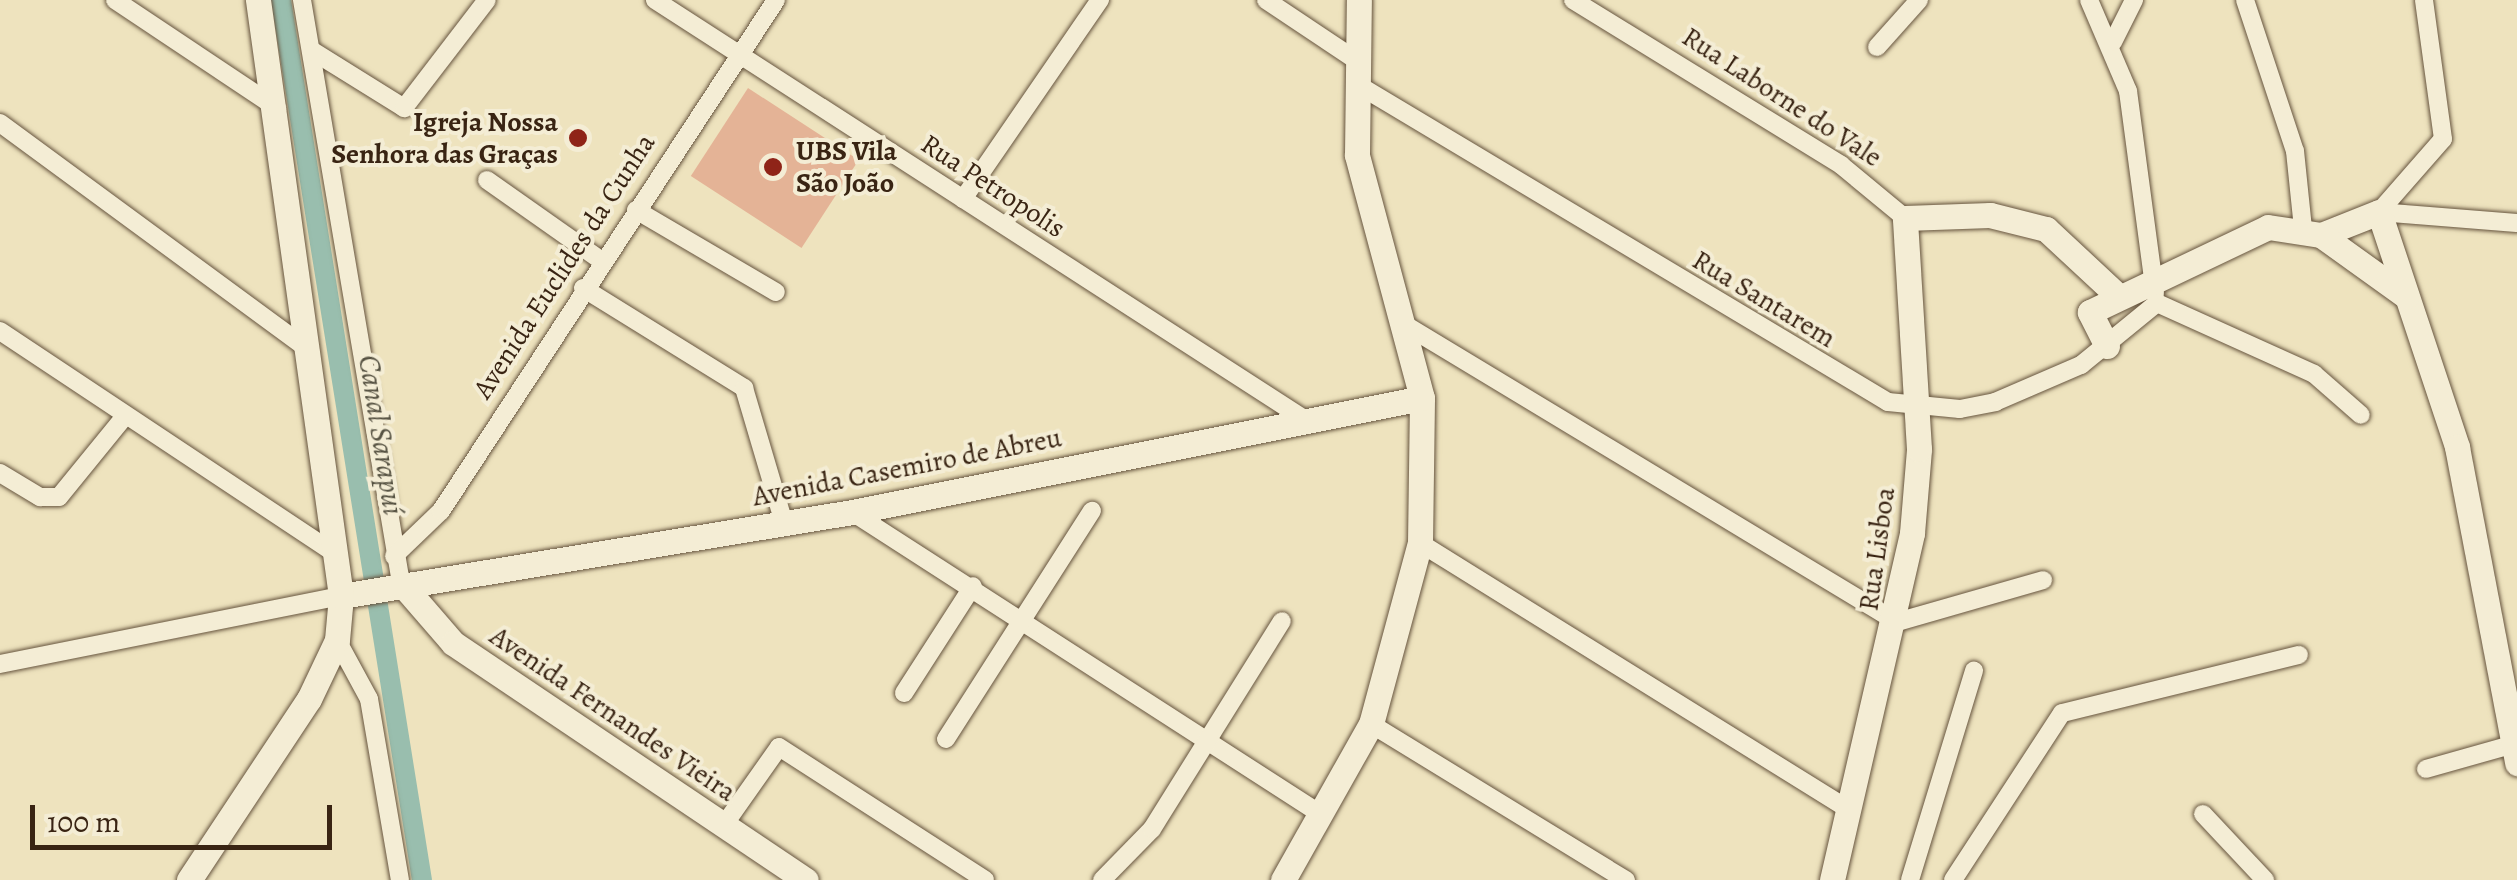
<!DOCTYPE html>
<meta charset="utf-8">
<style>
body{margin:0}
#map{position:relative;width:2517px;height:880px;overflow:hidden;background:#eee3be;font-family:Alegreya,serif}
div>[style]{position:absolute}
[style*='--x']{left:calc(var(--x)*1px);top:calc(var(--y)*1px);width:calc(var(--w)*1px);rotate:calc(var(--a)*1deg)}
.canal>*{height:20px;margin:-10px;padding:0 10px;transform-origin:10px;border-radius:10px;background:#99beae}
.building>*{inset:0;background:#e4b396;transform-origin:0 0}
.roads{filter:drop-shadow(0 0 2px #66543e) drop-shadow(0 0 2px #66543e)}
.street>*{height:18px;margin:-9px;padding:0 9px;transform-origin:9px;border-radius:9px;background:#f4edd5}
.secondary>*{height:25px;margin:-12.5px;padding:0 12.5px;transform-origin:12.5px;border-radius:12.5px;background:#f4edd5}
.dots>*{width:28px;height:28px;translate:-50% -50%;box-sizing:border-box;border:5px solid #f4edd5;border-radius:50%}
span{translate:-50% -50%;white-space:nowrap;text-align:center;line-height:1.15;-webkit-text-stroke:8px #f4edd5;paint-order:stroke}
.street-label{font-size:28px;color:#392413}
.poi-label{font-size:28px;color:#392413;font-weight:700}
.right{translate:-100% -50%;text-align:right}
.left{translate:0 -50%;text-align:left}
.water-label{font-size:30px;color:#565242;font-style:italic}
.scale{position:absolute;left:30px;top:805px;width:302px;height:45px;box-sizing:border-box;border:5px solid #392413;border-top:0;padding-left:12px;font-size:30px;line-height:35px;white-space:nowrap;color:#392413;-webkit-text-stroke:8px #f4edd5;paint-order:stroke}
</style>
<div id="map">
<div class="canal">
<div style="--x:281;--y:0;--w:891;--a:80.9"></div>
</div>
<div class="building">
<div style="left:748px;top:88px;width:132px;height:105px;rotate:33deg"></div>
</div>
<div class="roads">
<div class="street">
<div style="--x:115;--y:0;--w:195;--a:33.7"></div>
<div style="--x:302;--y:0;--w:591;--a:80.36"></div>
<div style="--x:655;--y:0;--w:769;--a:32.84"></div>
<div style="--x:1266;--y:0;--w:108;--a:33.7"></div>
<div style="--x:1573;--y:0;--w:315;--a:31.6"></div>
<div style="--x:1841;--y:165;--w:83;--a:39.6"></div>
<div style="--x:2089;--y:0;--w:99;--a:66.8"></div>
<div style="--x:2128;--y:91;--w:204;--a:82.4"></div>
<div style="--x:2245;--y:0;--w:159;--a:71.7"></div>
<div style="--x:2295;--y:151;--w:77;--a:84.1"></div>
<div style="--x:2113;--y:42;--w:47;--a:-63.4"></div>
<div style="--x:1877;--y:47;--w:63;--a:-48.2"></div>
<div style="--x:311;--y:50;--w:110;--a:31.9"></div>
<div style="--x:404;--y:108;--w:136;--a:-52.5"></div>
<div style="--x:1355;--y:83;--w:621;--a:30.9"></div>
<div style="--x:1888;--y:402;--w:72;--a:5.6"></div>
<div style="--x:1960;--y:409;--w:36;--a:-11"></div>
<div style="--x:1995;--y:402;--w:94;--a:-23.3"></div>
<div style="--x:2081;--y:365;--w:98;--a:-39.2"></div>
<div style="--x:0;--y:123;--w:385;--a:36.3"></div>
<div style="--x:487;--y:180;--w:141;--a:35.2"></div>
<div style="--x:963;--y:199;--w:242;--a:-55.5"></div>
<div style="--x:636;--y:210;--w:162;--a:30.4"></div>
<div style="--x:2379;--y:212;--w:97;--a:-48.8"></div>
<div style="--x:2443;--y:139;--w:140;--a:-97.8"></div>
<div style="--x:2379;--y:212;--w:138;--a:4.6"></div>
<div style="--x:583;--y:288;--w:190;--a:31.8"></div>
<div style="--x:744;--y:388;--w:141;--a:73.5"></div>
<div style="--x:2157;--y:303;--w:172;--a:24.3"></div>
<div style="--x:2314;--y:374;--w:62;--a:41.1"></div>
<div style="--x:1407;--y:326;--w:572;--a:31.14"></div>
<div style="--x:1897;--y:622;--w:152;--a:-16"></div>
<div style="--x:0;--y:331;--w:405;--a:33.6"></div>
<div style="--x:0;--y:473;--w:47;--a:31"></div>
<div style="--x:40;--y:497;--w:19;--a:0"></div>
<div style="--x:59;--y:497;--w:104;--a:-50.8"></div>
<div style="--x:852;--y:512;--w:559;--a:32.81"></div>
<div style="--x:1420;--y:543;--w:504;--a:31.86"></div>
<div style="--x:394;--y:556;--w:65;--a:-43.8"></div>
<div style="--x:441;--y:511;--w:611;--a:-56.75"></div>
<div style="--x:337;--y:640;--w:67;--a:61.5"></div>
<div style="--x:369;--y:699;--w:184;--a:80.3"></div>
<div style="--x:0;--y:664;--w:348;--a:-11.3"></div>
<div style="--x:904;--y:693;--w:127;--a:-57.2"></div>
<div style="--x:1371;--y:724;--w:299;--a:31.5"></div>
<div style="--x:946;--y:739;--w:271;--a:-57.4"></div>
<div style="--x:2426;--y:769;--w:88;--a:-15.8"></div>
<div style="--x:2203;--y:814;--w:91;--a:46.8"></div>
<div style="--x:724;--y:825;--w:95;--a:-54.8"></div>
<div style="--x:779;--y:747;--w:245;--a:32.8"></div>
<div style="--x:1102;--y:880;--w:71;--a:-45.6"></div>
<div style="--x:1152;--y:829;--w:245;--a:-58"></div>
<div style="--x:1910;--y:880;--w:219;--a:-73"></div>
<div style="--x:1953;--y:880;--w:199;--a:-56.9"></div>
<div style="--x:2062;--y:713;--w:244;--a:-13.8"></div>
</div>
<div class="secondary">
<div style="--x:2321;--y:235;--w:62;--a:-21.6"></div>
<div style="--x:2379;--y:212;--w:248;--a:71.6"></div>
<div style="--x:2457;--y:447;--w:322;--a:79.2"></div>
<div style="--x:2107;--y:346;--w:38;--a:-117"></div>
<div style="--x:2090;--y:312;--w:197;--a:-25.5"></div>
<div style="--x:2268;--y:227;--w:54;--a:8.6"></div>
<div style="--x:2321;--y:235;--w:105;--a:35.7"></div>
<div style="--x:401;--y:583;--w:79;--a:49.1"></div>
<div style="--x:453;--y:643;--w:425;--a:33.9"></div>
<div style="--x:341;--y:596;--w:518;--a:-9.33"></div>
<div style="--x:852;--y:512;--w:581;--a:-11.31"></div>
<div style="--x:189;--y:880;--w:217;--a:-56.5"></div>
<div style="--x:309;--y:699;--w:65;--a:-64.6"></div>
<div style="--x:337;--y:640;--w:44;--a:-84.8"></div>
<div style="--x:341;--y:596;--w:602;--a:-97.93"></div>
<div style="--x:1283;--y:880;--w:179;--a:-60.6"></div>
<div style="--x:1371;--y:724;--w:188;--a:-74.9"></div>
<div style="--x:1420;--y:543;--w:145;--a:-89.2"></div>
<div style="--x:1422;--y:398;--w:252;--a:-105"></div>
<div style="--x:1357;--y:155;--w:155;--a:-89.3"></div>
<div style="--x:1832;--y:880;--w:356;--a:-77"></div>
<div style="--x:1912;--y:533;--w:84;--a:-85.2"></div>
<div style="--x:1919;--y:449;--w:231;--a:-93.5"></div>
<div style="--x:1905;--y:218;--w:85;--a:-2"></div>
<div style="--x:1990;--y:215;--w:58;--a:14"></div>
<div style="--x:2046;--y:229;--w:96;--a:42.9"></div>
</div>
</div>
<div class="dots">
<div style="left:578px;top:138px;background:#8f2418"></div>
<div style="left:773px;top:167px;background:#8f2418"></div>
</div>
<div class="street-label">
<span style="left:1782px;top:97px;rotate:33deg">Rua Laborne do Vale</span>
<span style="left:993px;top:186px;rotate:33deg">Rua Petropolis</span>
<span style="left:564px;top:266px;rotate:-57deg">Avenida Euclides da Cunha</span>
<span style="left:1764px;top:299px;rotate:31deg">Rua Santarem</span>
<span style="left:907px;top:467px;rotate:-11deg">Avenida Casemiro de Abreu</span>
<span style="left:1877px;top:549px;rotate:-82deg">Rua Lisboa</span>
<span style="left:613px;top:714px;rotate:34deg">Avenida Fernandes Vieira</span>
</div>
<div class="poi-label">
<span class="right" style="left:558px;top:138px">Igreja Nossa<br>Senhora das Graças</span>
<span class="left" style="left:796px;top:167px">UBS Vila<br>São João</span>
</div>
<div class="water-label">
<span style="left:381px;top:435px;rotate:81deg">Canal Sarapuí</span>
</div>
<div class="scale">100 m</div>
</div>
